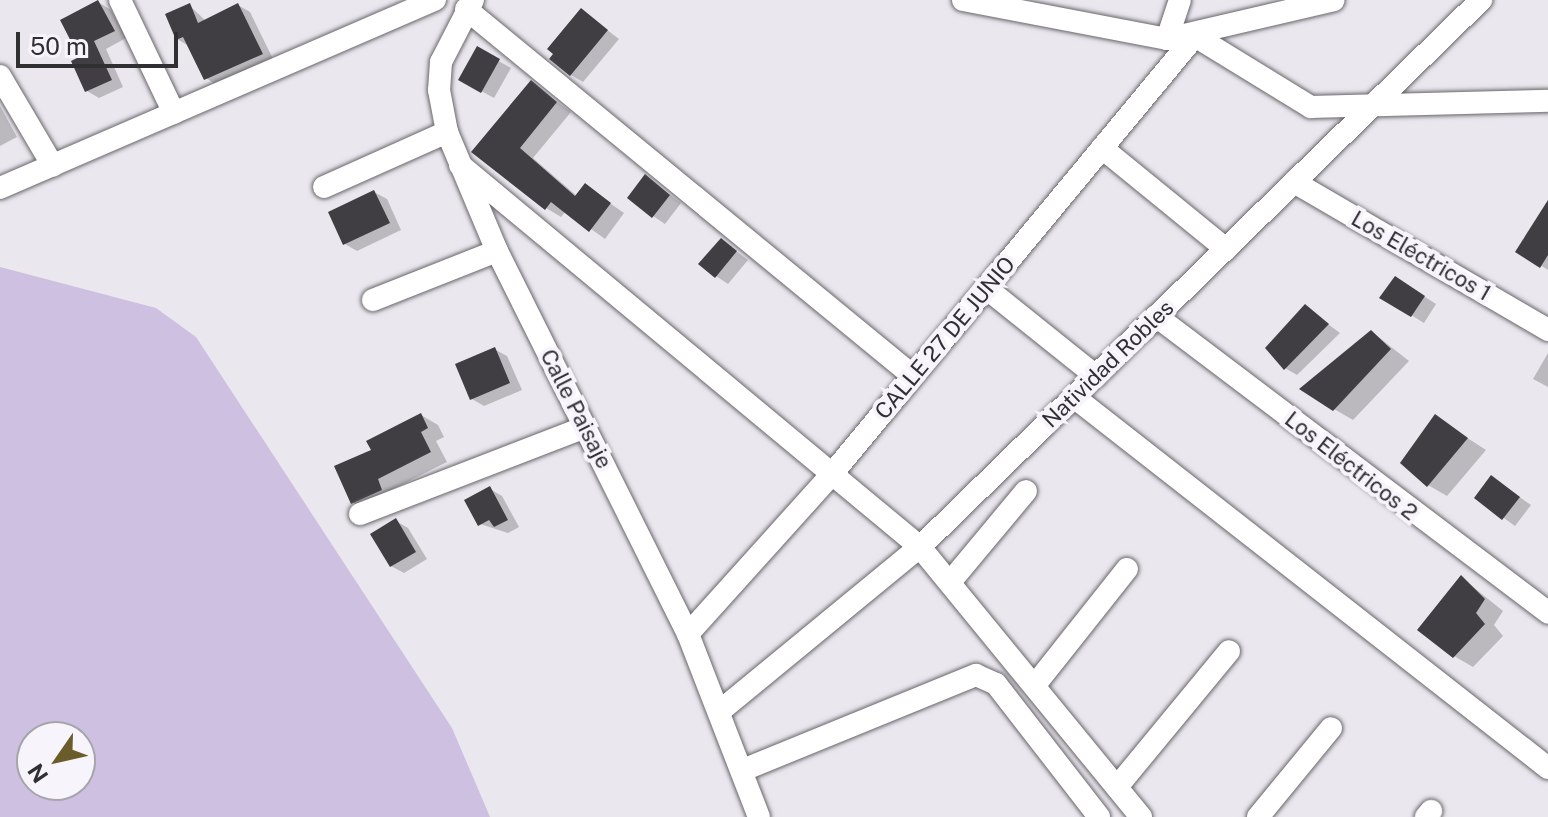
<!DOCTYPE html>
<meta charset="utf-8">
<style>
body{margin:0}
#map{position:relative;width:1548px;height:817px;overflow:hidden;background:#eae7ee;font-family:"Public Sans",sans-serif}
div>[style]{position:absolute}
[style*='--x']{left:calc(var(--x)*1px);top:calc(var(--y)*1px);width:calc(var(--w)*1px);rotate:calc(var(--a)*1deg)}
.green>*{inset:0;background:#cec0e0}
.shadow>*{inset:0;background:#0003}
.building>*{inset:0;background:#403e43}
.roads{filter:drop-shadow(0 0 2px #68666b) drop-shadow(0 0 2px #68666b)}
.minor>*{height:22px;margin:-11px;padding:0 11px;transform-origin:11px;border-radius:11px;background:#fff}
span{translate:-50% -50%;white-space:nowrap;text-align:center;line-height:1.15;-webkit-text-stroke:8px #f7f4fb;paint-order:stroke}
.street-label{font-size:22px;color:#302f32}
.north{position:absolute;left:16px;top:721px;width:80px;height:80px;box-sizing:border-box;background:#f7f4fb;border:2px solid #a7a5ab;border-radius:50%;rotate:236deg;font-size:22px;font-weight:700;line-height:32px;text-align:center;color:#302f32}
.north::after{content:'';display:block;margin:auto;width:28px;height:36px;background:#6b5d2b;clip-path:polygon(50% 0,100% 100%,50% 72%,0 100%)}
.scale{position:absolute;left:16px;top:32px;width:162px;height:36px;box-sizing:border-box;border:4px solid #302f32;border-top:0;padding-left:10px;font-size:24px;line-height:28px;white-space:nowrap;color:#302f32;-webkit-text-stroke:6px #f7f4fb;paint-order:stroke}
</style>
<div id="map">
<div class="green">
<div style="clip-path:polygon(evenodd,0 267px,156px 308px,196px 337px,452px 728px,490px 817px,0 817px,0 267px,32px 737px,80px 737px,80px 785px,32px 785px,32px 737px)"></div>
</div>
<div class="shadow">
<div style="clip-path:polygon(98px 2px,111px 10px,126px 38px,106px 49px,123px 87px,99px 98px,87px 91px)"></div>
<div style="clip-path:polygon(238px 5px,250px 12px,274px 61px,218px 86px,206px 78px,189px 46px,177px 39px,190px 6px,206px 21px)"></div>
<div style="clip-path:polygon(581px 10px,619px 39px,583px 82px,571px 75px)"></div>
<div style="clip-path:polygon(478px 49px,511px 68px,494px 98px,461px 80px)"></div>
<div style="clip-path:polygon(531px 83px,571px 112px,533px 158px,577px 196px,585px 186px,624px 213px,605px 239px,566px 211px,561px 217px,546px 208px,474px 152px)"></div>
<div style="clip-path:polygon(0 106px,17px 137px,0 146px)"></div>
<div style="clip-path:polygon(646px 177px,681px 203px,665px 224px,653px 216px)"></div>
<div style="clip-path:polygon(374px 192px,387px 199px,401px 230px,357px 251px,345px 244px)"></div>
<div style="clip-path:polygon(1548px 225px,1548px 270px,1518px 251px)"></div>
<div style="clip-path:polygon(721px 240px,748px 260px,728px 284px,716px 276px)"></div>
<div style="clip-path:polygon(1408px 286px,1436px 304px,1424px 323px,1382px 297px)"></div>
<div style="clip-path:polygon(1305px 307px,1340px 333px,1297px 375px,1285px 368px)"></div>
<div style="clip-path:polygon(1372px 332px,1409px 361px,1353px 420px,1334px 409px)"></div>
<div style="clip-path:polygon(494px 349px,507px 356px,522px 390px,484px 406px,472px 399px)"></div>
<div style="clip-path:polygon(1548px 353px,1548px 387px,1533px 379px)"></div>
<div style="clip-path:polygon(421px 415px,438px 425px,444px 437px,436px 441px,447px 462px,393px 489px,398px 499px,369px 512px,352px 502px)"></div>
<div style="clip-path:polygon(1435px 417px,1486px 450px,1447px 496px,1428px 485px)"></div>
<div style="clip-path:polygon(1492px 478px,1531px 505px,1515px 526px,1476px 498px)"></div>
<div style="clip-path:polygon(490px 489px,502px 496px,519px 527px,508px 533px,480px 524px)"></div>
<div style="clip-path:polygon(396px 521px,408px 528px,427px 559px,404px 573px,391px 566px)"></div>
<div style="clip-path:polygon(1462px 578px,1503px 611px,1494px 625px,1503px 636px,1473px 667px,1454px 656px)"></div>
</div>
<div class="building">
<div style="clip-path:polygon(98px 0,115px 31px,94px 41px,112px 80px,85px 92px,71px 61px,79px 57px,60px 20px)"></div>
<div style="clip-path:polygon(190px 3px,198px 23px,238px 3px,263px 54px,204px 80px,183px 37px,176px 40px,165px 14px)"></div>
<div style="clip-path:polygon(581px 8px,608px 30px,570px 76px,549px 59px,553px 54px,547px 49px)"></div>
<div style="clip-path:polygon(477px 46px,500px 59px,481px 93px,458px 80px)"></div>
<div style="clip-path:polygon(531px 80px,557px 102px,520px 148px,575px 196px,585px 183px,611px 203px,589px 232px,551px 202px,545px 210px,471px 152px)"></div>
<div style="clip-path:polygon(645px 174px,670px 195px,652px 218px,627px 198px)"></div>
<div style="clip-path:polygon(374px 190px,390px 223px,343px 245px,328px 212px)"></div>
<div style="clip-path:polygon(1548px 200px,1548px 255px,1540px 268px,1515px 252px)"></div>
<div style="clip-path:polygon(721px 238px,737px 251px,715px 278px,698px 264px)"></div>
<div style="clip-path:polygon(1395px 276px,1425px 296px,1411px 317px,1379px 298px)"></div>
<div style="clip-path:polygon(1305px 304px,1329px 324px,1284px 370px,1265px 348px)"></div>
<div style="clip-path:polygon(1371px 330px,1391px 349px,1333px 411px,1299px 389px)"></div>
<div style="clip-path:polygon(495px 347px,510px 383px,470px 400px,455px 364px)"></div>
<div style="clip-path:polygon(421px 413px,428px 428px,421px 432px,431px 452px,378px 479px,382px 490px,351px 504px,334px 466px,371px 450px,366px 441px)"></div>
<div style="clip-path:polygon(1435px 414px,1468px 438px,1427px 487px,1400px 463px)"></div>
<div style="clip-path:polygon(1491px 475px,1520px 497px,1502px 520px,1474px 498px)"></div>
<div style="clip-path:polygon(490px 486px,508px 520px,494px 527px,489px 520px,478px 526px,464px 500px)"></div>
<div style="clip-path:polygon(396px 518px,416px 552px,390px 567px,370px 534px)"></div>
<div style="clip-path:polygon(1461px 575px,1485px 599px,1476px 613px,1485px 624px,1453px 658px,1417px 630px)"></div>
</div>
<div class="roads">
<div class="minor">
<div style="--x:120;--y:0;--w:125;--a:64.5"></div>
<div style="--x:473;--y:0;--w:70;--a:117.3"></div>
<div style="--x:441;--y:62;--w:28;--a:94"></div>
<div style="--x:439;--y:90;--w:43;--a:79.2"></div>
<div style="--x:447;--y:132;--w:129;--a:67.2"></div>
<div style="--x:497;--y:251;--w:428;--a:63.5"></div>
<div style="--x:688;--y:634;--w:196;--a:68.8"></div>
<div style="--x:963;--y:0;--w:208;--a:10.8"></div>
<div style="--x:1167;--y:39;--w:171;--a:-13.1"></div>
<div style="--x:466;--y:9;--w:578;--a:39.39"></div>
<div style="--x:1167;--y:39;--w:41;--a:-71.6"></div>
<div style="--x:0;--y:76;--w:104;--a:59.5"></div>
<div style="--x:1102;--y:148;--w:160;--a:39.2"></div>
<div style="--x:460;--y:165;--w:598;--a:39.71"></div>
<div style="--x:920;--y:547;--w:349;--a:50.7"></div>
<div style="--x:1294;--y:182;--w:294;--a:30.2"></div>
<div style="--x:324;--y:187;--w:135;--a:-24.1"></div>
<div style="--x:0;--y:188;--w:474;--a:-23.4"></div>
<div style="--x:986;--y:288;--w:141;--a:38.7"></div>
<div style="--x:373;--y:300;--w:133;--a:-21.6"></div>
<div style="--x:1156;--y:316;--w:492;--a:37.1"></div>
<div style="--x:1074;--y:397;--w:602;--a:38.05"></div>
<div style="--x:360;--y:514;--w:241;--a:-21.1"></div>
<div style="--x:951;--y:581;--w:117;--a:-50.2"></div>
<div style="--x:688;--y:634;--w:215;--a:-48"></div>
<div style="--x:832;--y:474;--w:569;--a:-50.35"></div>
<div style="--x:1195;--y:36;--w:136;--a:31.5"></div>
<div style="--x:1311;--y:107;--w:237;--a:-1.5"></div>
<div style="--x:1035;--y:685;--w:148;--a:-51.6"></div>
<div style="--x:720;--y:711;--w:259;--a:-39.4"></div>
<div style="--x:920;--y:547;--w:784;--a:-44.28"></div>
<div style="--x:743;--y:770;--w:252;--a:-22.2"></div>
<div style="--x:976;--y:675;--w:22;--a:24"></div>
<div style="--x:996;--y:684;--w:168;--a:52.2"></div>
<div style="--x:1117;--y:787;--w:176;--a:-50.5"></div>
<div style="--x:1258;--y:817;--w:115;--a:-50.6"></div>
<div style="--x:1426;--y:817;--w:8;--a:-50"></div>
</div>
</div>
<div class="street-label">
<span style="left:1421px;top:256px;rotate:30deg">Los Eléctricos 1</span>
<span style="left:945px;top:338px;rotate:-50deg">CALLE 27 DE JUNIO</span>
<span style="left:1108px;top:364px;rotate:-44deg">Natividad Robles</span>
<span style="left:576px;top:409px;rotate:63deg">Calle Paisaje</span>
<span style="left:1351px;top:466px;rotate:38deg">Los Eléctricos 2</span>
</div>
<div class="north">N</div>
<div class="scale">50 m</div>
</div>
